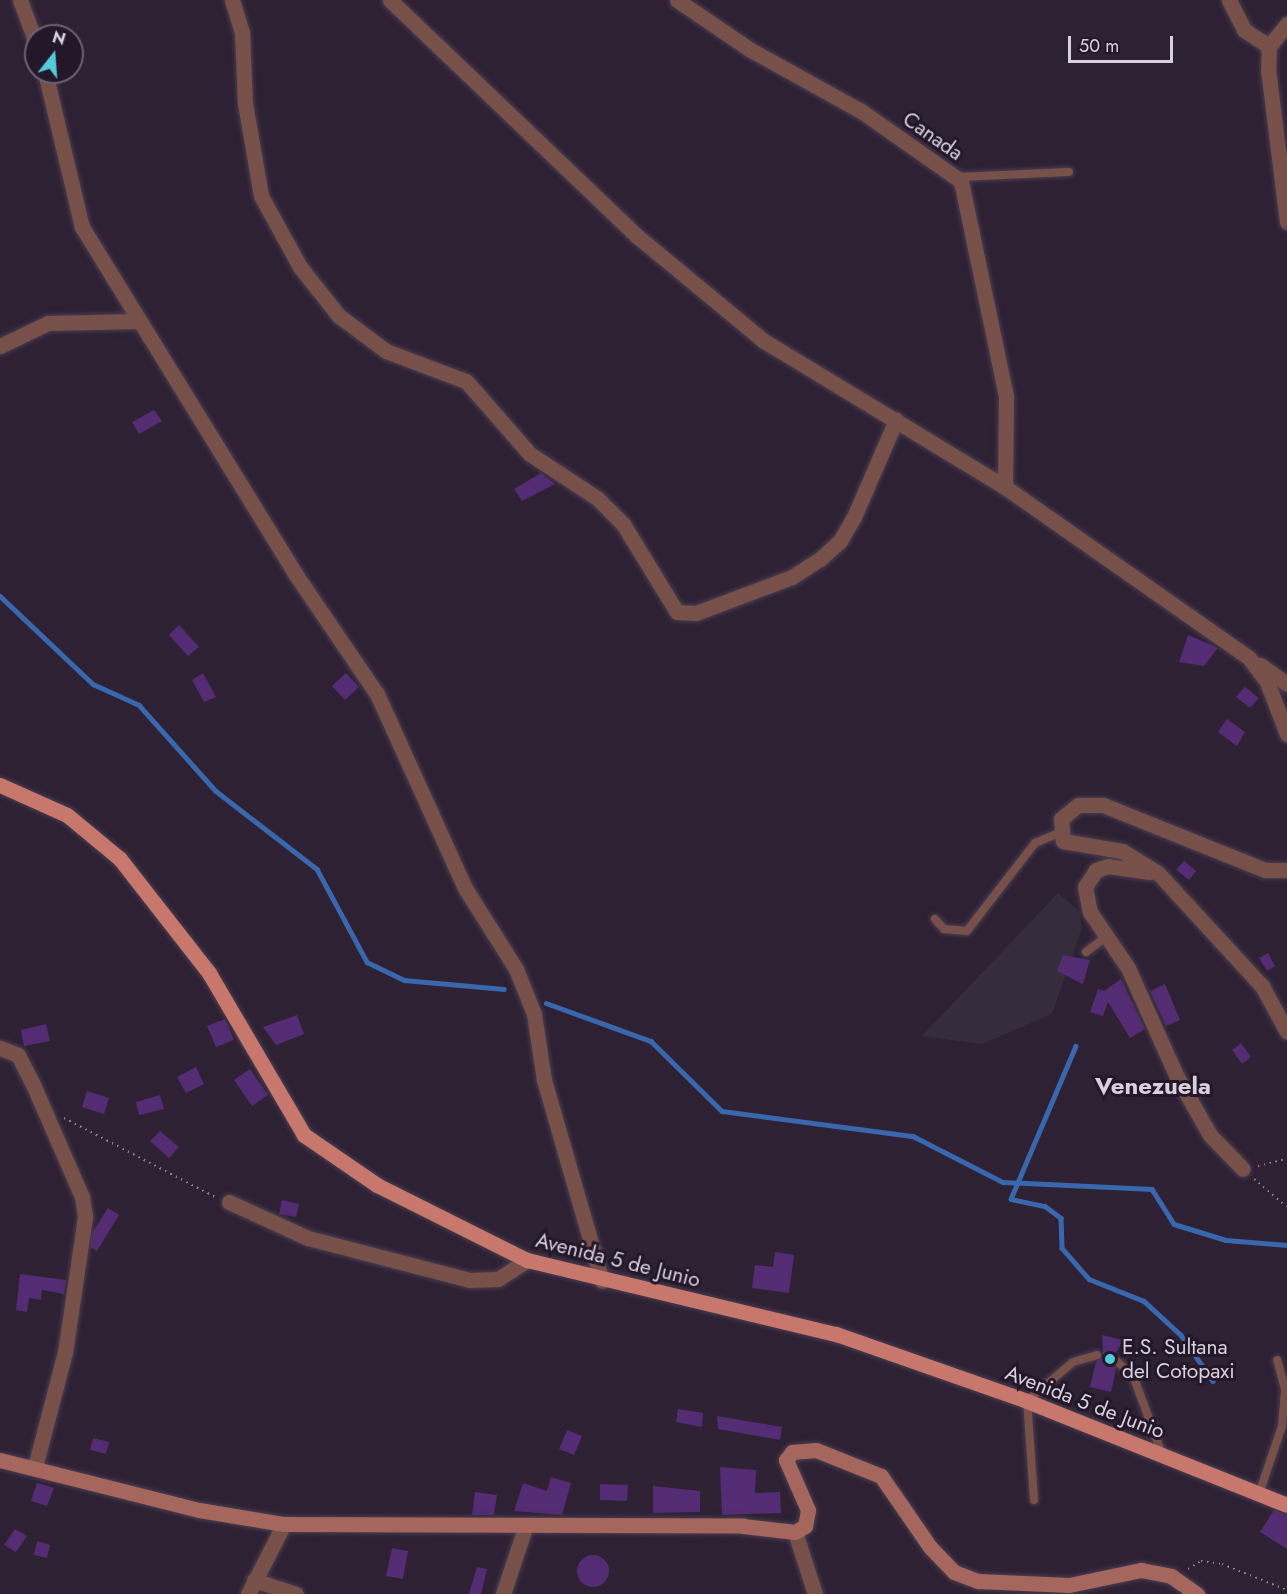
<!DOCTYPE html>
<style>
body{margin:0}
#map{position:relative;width:1287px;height:1594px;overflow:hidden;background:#2e2134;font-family:Jost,sans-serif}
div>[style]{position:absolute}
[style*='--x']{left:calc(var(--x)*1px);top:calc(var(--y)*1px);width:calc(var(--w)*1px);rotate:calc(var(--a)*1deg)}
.industrial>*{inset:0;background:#372c3b}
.stream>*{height:4.5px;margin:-2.25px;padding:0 2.25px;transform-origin:2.25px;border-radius:2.25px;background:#3967ad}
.building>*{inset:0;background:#532c74}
.round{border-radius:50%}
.path>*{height:2px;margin-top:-1px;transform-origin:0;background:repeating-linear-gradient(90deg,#8b8190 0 1.5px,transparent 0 6px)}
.roads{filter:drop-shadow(0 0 2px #493d4f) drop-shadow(0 0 2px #493d4f)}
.lane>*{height:8px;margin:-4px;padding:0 4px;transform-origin:4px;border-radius:4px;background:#78504a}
.street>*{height:15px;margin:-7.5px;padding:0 7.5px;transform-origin:7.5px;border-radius:7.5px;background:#78504a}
.secondary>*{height:15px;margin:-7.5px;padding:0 7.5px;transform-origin:7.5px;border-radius:7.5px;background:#a5665e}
.primary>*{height:15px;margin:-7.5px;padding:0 7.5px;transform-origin:7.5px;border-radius:7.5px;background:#c8776c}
.dots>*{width:16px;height:16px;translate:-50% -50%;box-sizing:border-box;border:3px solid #24172a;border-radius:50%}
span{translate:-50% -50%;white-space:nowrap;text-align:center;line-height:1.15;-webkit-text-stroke:6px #24172a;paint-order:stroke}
.street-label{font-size:21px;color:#d8d0dc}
.poi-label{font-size:21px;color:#d8d0dc}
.left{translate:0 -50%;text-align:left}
.quarter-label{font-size:24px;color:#d8d0dc;font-weight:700}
.north{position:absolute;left:24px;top:24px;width:60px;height:60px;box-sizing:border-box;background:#24172a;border:2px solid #6c6171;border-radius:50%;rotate:17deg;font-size:16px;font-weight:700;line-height:24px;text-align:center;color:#d8d0dc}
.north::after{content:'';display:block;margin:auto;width:21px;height:27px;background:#53cbda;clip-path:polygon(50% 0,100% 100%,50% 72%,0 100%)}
.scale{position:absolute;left:1068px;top:36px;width:105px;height:27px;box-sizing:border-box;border:3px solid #d8d0dc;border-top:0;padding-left:8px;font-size:18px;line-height:21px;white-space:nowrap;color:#d8d0dc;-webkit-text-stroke:4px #24172a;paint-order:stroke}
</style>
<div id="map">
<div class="industrial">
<div style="clip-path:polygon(1058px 893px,1079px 911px,1082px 928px,1052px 1014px,982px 1044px,922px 1036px)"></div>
</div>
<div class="stream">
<div style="--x:0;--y:596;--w:128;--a:43.4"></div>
<div style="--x:93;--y:684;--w:51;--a:24.5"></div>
<div style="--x:139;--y:705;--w:115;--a:48.2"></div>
<div style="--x:216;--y:791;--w:128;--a:37.7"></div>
<div style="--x:317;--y:869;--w:106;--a:61.7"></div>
<div style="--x:367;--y:962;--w:41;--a:25.9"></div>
<div style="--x:404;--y:980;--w:100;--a:5.1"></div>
<div style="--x:546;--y:1003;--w:112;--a:19.9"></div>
<div style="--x:651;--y:1041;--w:100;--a:44.6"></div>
<div style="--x:722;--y:1111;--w:193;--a:7.5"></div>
<div style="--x:913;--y:1136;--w:101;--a:27.1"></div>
<div style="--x:1003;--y:1182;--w:149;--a:2.7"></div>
<div style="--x:1152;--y:1189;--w:41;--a:57.8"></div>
<div style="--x:1174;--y:1224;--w:54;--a:17.1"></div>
<div style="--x:1226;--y:1240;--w:61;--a:4.7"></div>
<div style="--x:1076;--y:1046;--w:166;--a:113"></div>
<div style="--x:1011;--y:1199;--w:35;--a:12"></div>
<div style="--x:1045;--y:1206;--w:20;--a:37"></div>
<div style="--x:1061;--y:1218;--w:30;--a:88"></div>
<div style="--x:1062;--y:1248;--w:41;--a:48.9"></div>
<div style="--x:1089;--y:1279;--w:59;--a:21.8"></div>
<div style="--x:1144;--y:1301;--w:50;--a:42.6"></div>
<div style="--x:1181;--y:1335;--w:56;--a:55.2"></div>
</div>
<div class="building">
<div style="clip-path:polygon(154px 410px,162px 421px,139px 434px,132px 422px)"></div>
<div style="clip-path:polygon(541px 473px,555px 484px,522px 501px,514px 489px)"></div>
<div style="clip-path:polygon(179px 625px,199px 647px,188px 656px,169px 635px)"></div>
<div style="clip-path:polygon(1188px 635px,1218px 648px,1204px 666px,1179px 662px)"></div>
<div style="clip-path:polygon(203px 673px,216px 697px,204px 702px,192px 680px)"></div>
<div style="clip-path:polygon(346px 673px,359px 687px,345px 700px,332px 686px)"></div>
<div style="clip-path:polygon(1245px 687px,1259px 698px,1250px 708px,1236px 697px)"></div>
<div style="clip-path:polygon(1227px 719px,1245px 732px,1237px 746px,1218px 732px)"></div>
<div style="clip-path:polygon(1184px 861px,1196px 871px,1189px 880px,1176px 870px)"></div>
<div style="clip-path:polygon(1268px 953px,1275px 966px,1267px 971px,1259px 958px)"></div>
<div style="clip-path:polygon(1063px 955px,1090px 960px,1083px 984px,1057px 971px)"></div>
<div style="clip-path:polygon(1121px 979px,1145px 1029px,1130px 1038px,1108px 1002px,1103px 1016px,1090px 1012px,1098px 989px,1104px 991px)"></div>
<div style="clip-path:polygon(1165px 984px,1180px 1020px,1166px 1026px,1150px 991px)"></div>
<div style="clip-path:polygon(297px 1015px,304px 1034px,276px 1045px,263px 1027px)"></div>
<div style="clip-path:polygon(225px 1019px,234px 1040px,216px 1047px,207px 1026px)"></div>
<div style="clip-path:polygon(46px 1024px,50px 1041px,24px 1046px,21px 1030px)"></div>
<div style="clip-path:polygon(1241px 1043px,1251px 1057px,1242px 1064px,1232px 1050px)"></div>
<div style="clip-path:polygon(196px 1067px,204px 1084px,186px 1093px,177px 1077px)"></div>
<div style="clip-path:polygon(250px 1069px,268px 1095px,252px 1106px,234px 1080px)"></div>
<div style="clip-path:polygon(87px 1091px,109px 1098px,104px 1114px,82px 1107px)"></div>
<div style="clip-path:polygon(160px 1095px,164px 1109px,139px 1115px,136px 1102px)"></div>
<div style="clip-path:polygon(160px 1131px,179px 1147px,169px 1158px,150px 1141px)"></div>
<div style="clip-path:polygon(282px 1200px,299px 1204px,296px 1217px,279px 1214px)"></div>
<div style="clip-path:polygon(108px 1208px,119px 1215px,97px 1251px,90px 1247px,92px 1233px)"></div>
<div style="clip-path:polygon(775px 1252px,794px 1255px,789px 1293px,752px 1288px,755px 1265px,773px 1267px)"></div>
<div style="clip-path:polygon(20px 1274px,66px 1280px,64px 1294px,42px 1290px,41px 1300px,29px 1298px,27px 1312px,16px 1310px)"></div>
<div style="clip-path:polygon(1102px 1335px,1123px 1340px,1112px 1361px,1116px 1369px,1111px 1392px,1090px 1387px,1096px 1362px,1103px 1356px)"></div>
<div style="clip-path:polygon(678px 1409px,703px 1413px,702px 1427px,676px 1422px)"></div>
<div style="clip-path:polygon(717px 1416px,782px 1427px,780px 1440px,718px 1429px)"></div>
<div style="clip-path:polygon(567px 1430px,582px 1436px,574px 1455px,559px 1449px)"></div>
<div style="clip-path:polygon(93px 1438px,109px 1442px,106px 1454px,90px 1450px)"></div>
<div style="clip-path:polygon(720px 1467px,756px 1470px,755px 1493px,780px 1492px,781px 1513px,722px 1515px)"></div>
<div style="clip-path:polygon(551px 1477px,571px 1483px,562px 1515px,514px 1511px,523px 1483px,547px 1491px)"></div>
<div style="clip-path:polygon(37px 1483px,54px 1488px,47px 1506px,31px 1501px)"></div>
<div style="clip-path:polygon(600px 1484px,628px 1485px,627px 1501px,600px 1500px)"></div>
<div style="clip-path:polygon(653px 1486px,700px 1491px,700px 1512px,653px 1513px)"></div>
<div style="clip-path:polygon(475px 1492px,497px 1495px,494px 1515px,472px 1515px)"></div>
<div style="clip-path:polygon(1274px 1510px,1287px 1515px,1287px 1549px,1260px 1532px)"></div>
<div style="clip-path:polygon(15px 1529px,27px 1536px,16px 1552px,4px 1545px)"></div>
<div style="clip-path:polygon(37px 1541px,50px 1545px,47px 1558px,34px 1555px)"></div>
<div style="clip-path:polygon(392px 1548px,408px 1551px,403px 1579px,386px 1576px)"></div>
<div class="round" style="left:577px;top:1555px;width:32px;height:32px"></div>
<div style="clip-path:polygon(477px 1567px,487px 1569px,481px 1594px,469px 1594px)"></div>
</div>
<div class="path">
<div style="--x:64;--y:1118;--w:170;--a:27.6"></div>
<div style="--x:1258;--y:1166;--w:30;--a:-14"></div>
<div style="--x:1254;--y:1179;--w:43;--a:40.3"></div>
<div style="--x:1188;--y:1569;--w:15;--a:-32"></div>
<div style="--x:1201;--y:1561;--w:21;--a:8"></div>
<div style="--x:1222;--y:1564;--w:70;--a:21.8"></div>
</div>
<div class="roads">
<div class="lane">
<div style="--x:958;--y:177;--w:111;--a:-2.6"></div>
<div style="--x:935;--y:919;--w:13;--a:48"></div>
<div style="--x:944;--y:929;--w:23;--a:5"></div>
<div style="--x:967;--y:931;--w:111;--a:-52.3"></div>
<div style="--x:1035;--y:843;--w:26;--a:-23"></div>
<div style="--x:1086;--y:952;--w:26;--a:-37"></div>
<div style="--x:1118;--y:1362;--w:23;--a:45"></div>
<div style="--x:1134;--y:1378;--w:81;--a:69.8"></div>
<div style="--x:1259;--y:1494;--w:72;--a:-71.3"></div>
<div style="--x:1282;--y:1426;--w:37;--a:-85"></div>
<div style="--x:1285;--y:1389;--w:30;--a:-105"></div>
<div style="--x:1034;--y:1500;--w:99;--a:-94"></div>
<div style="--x:1027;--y:1401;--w:60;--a:-40.3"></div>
<div style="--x:1073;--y:1362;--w:25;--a:-16"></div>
</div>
<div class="street">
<div style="--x:20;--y:0;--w:46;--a:69.6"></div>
<div style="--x:232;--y:0;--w:34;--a:73"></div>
<div style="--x:242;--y:32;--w:71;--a:87.6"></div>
<div style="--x:245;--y:103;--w:94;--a:80.2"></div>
<div style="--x:261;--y:196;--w:81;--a:61.2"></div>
<div style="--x:300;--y:267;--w:63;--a:51.5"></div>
<div style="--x:339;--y:316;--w:59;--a:36.7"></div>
<div style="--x:386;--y:351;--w:85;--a:20.6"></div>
<div style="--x:466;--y:381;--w:97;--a:48.8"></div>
<div style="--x:530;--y:454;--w:80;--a:33.3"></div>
<div style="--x:597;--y:498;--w:37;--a:45"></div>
<div style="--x:623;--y:524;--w:103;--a:58.5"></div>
<div style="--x:677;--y:612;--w:19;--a:3"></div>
<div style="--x:696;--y:613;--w:103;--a:-20.6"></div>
<div style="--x:792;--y:577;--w:33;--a:-33"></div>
<div style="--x:820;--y:559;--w:27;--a:-42"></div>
<div style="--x:840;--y:541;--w:28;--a:-60"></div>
<div style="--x:854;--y:517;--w:106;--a:-66.6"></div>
<div style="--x:390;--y:0;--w:342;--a:43.7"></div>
<div style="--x:637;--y:236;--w:165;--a:39.6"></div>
<div style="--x:764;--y:341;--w:282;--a:31.2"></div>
<div style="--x:1005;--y:487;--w:298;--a:35"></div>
<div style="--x:1249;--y:658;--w:30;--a:53"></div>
<div style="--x:1267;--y:682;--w:56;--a:69"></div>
<div style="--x:677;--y:0;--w:87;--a:34.2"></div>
<div style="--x:749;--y:49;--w:128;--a:29"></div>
<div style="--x:861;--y:111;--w:122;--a:35"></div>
<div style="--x:961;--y:181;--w:221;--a:78.2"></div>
<div style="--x:1006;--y:397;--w:90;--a:90.6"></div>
<div style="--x:1229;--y:0;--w:34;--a:63"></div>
<div style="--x:1244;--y:30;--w:30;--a:33"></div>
<div style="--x:1287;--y:24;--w:28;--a:129"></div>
<div style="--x:1269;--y:46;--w:23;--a:92"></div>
<div style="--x:1268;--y:69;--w:154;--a:82.9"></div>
<div style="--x:45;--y:72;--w:159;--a:76.6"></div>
<div style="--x:82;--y:227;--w:409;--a:58.4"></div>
<div style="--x:296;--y:575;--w:144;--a:55.8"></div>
<div style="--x:377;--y:694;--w:213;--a:65.6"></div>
<div style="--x:465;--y:888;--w:96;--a:57.8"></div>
<div style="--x:516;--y:969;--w:48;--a:68.2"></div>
<div style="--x:534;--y:1014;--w:67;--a:81.4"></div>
<div style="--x:544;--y:1080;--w:209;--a:73.9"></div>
<div style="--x:0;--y:346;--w:53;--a:-25.6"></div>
<div style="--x:48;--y:323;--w:90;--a:-1.3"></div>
<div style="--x:1260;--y:665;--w:33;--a:35"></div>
<div style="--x:1287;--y:870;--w:22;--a:180"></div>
<div style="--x:1265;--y:870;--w:175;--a:-158.1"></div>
<div style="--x:1103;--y:805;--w:25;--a:180"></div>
<div style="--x:1078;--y:805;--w:22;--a:141"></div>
<div style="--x:1061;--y:819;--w:22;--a:85"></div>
<div style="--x:1063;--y:841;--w:60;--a:9.6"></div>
<div style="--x:1122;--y:851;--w:42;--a:31.4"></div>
<div style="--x:1158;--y:873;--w:154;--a:47.4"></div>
<div style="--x:1262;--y:986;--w:52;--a:61.5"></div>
<div style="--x:1150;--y:872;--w:42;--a:-171.9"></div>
<div style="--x:1108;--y:866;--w:13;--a:162"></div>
<div style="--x:1096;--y:870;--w:20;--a:123"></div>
<div style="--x:1085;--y:887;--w:25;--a:79"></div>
<div style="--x:1090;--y:912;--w:68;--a:55.8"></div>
<div style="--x:1128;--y:968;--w:117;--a:65.8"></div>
<div style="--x:1176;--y:1075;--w:69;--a:60.5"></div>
<div style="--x:1210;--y:1135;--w:47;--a:45.9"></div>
<div style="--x:0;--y:1048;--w:19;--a:21"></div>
<div style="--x:18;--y:1055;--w:30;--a:63"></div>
<div style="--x:32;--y:1082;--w:125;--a:66.5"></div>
<div style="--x:82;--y:1197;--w:20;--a:81"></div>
<div style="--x:85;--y:1217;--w:136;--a:98.4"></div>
<div style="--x:65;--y:1352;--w:119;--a:104.6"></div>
<div style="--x:229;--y:1202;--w:87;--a:24.5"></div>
<div style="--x:308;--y:1238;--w:166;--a:14.6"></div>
<div style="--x:469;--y:1280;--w:29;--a:-2"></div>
<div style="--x:498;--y:1279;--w:35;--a:-33"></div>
<div style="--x:795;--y:1532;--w:65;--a:72.1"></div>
<div style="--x:254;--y:1580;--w:44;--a:18.4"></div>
<div style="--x:248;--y:1594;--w:79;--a:-62.8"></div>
<div style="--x:503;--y:1594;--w:70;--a:-71.6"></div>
</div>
<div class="secondary">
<div style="--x:0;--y:1460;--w:205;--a:14.1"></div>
<div style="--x:199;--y:1510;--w:86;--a:9.4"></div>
<div style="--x:284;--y:1524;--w:459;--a:0.2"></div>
<div style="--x:743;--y:1526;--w:52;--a:6.6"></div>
<div style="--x:795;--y:1532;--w:12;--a:-31"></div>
<div style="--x:805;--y:1526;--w:16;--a:-79"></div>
<div style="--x:808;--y:1510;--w:55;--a:-113.7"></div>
<div style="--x:786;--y:1460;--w:10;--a:-53"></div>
<div style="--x:792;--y:1452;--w:24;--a:-5"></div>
<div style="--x:816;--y:1450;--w:70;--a:21.8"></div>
<div style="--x:881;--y:1476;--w:86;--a:55.4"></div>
<div style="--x:930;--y:1547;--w:35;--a:46"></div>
<div style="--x:954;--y:1572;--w:26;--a:21"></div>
<div style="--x:978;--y:1581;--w:91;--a:2.5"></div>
<div style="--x:1069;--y:1585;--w:74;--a:-11.8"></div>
<div style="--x:1141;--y:1570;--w:31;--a:11"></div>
<div style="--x:1171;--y:1576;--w:32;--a:35"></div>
</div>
<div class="primary">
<div style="--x:0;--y:785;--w:73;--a:24.1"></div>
<div style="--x:67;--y:815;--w:69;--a:39.7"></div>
<div style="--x:120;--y:859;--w:145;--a:52"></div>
<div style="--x:209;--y:973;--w:188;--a:59.6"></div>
<div style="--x:304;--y:1135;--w:88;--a:34.4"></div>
<div style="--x:377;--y:1185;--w:168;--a:26.6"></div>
<div style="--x:527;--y:1260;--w:318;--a:13.5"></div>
<div style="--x:836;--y:1334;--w:202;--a:19.3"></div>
<div style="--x:1027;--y:1401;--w:280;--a:21.8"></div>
</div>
</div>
<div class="dots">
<div style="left:1110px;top:1359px;background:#53cbda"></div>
</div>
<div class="street-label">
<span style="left:933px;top:136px;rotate:35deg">Canada</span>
<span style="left:618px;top:1260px;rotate:14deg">Avenida 5 de Junio</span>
<span style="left:1085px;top:1402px;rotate:21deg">Avenida 5 de Junio</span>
</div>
<div class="poi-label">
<span class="left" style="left:1122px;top:1359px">E.S. Sultana<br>del Cotopaxi</span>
</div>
<div class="quarter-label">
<span style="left:1153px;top:1086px">Venezuela</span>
</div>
<div class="north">N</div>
<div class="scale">50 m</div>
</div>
